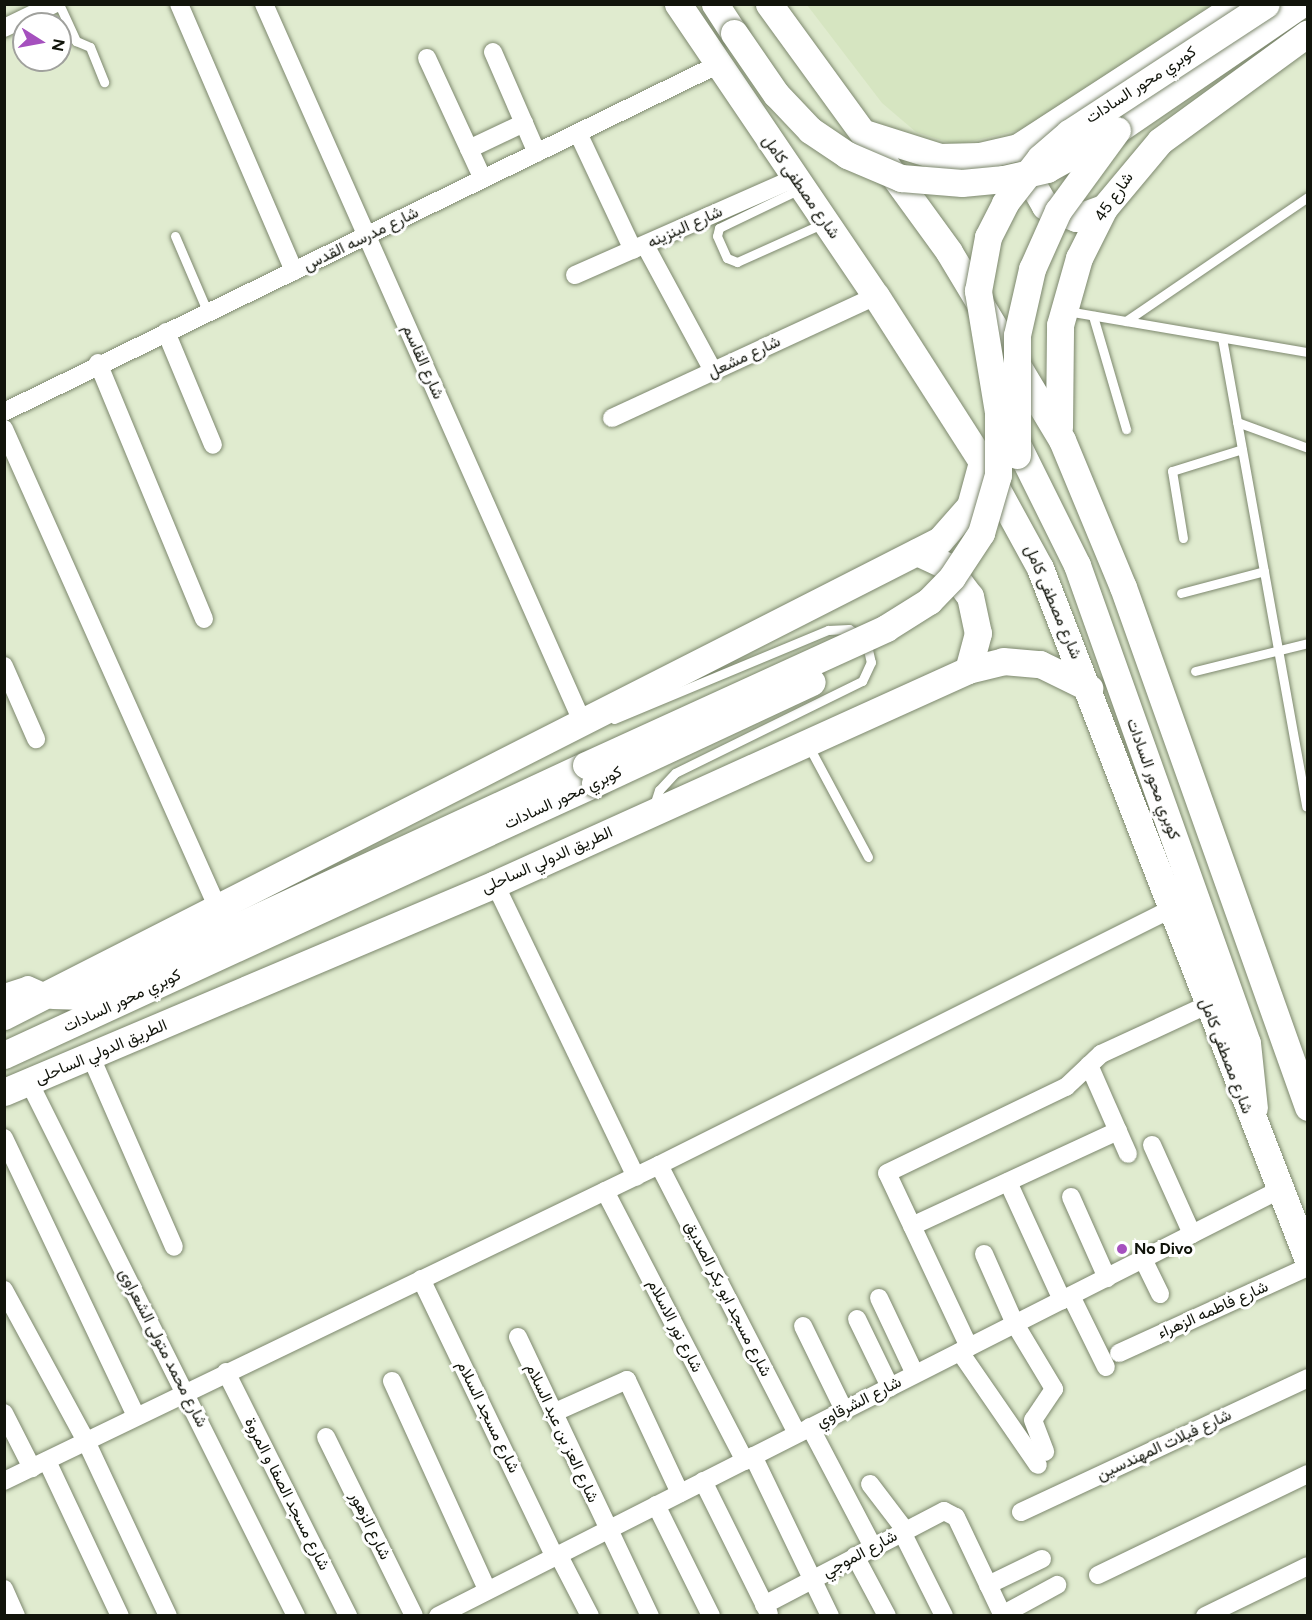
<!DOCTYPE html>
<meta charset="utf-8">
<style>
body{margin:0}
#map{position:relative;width:1312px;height:1620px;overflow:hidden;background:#e0ebcf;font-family:Figtree,Vazirmatn,sans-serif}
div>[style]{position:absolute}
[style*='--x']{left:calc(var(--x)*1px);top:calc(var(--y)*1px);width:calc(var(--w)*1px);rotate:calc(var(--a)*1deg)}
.built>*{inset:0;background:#d6e5c1}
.roads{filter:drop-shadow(0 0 2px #7d886e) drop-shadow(0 0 2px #7d886e)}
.lane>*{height:9px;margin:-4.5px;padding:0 4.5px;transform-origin:4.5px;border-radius:4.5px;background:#fff}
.street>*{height:18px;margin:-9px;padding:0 9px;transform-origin:9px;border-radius:9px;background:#fff}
.primary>*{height:27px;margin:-13.5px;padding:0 13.5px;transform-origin:13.5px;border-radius:13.5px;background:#fff}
.bridges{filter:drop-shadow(0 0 2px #7d886e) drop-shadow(0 0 2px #7d886e)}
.primary-bridge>*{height:27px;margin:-13.5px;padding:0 13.5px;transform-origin:13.5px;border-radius:13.5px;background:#fff}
.dots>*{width:16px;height:16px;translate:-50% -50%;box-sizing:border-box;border:3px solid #fff;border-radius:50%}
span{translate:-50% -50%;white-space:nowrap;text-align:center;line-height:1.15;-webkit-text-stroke:6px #fff;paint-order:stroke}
.street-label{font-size:16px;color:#11140b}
.poi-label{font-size:16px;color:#11140b;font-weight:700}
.left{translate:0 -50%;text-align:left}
.frame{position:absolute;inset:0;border:6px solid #11140b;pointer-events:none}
.north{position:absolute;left:12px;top:12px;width:60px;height:60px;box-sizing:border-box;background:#fff;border:2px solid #a0a19d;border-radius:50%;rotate:101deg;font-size:16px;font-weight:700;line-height:24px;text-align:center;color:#11140b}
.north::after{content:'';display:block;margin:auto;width:21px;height:27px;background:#a550be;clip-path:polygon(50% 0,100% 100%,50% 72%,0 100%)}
</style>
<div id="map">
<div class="built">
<div style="clip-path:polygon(807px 5px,1211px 5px,1027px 128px,956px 145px,916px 132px,882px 103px)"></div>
</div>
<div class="roads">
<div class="lane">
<div style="--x:59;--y:4;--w:41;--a:65.3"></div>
<div style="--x:76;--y:41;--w:15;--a:23"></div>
<div style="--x:90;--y:47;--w:38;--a:68"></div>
<div style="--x:800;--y:189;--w:90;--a:154.3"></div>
<div style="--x:719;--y:228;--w:8;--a:104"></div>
<div style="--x:717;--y:236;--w:24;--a:66"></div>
<div style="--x:727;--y:258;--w:11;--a:22"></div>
<div style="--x:737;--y:262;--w:95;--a:-24.1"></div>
<div style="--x:175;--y:236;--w:84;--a:66.8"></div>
<div style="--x:1067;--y:311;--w:244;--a:9.7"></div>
<div style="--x:1093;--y:316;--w:118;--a:73.7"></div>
<div style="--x:1126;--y:321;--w:220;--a:-34.3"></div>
<div style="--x:1222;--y:338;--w:476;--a:79.8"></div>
<div style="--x:1237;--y:422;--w:76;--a:20.1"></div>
<div style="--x:1183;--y:538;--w:68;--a:-99.3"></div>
<div style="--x:1172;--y:471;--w:73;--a:-17.4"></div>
<div style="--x:1181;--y:593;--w:86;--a:-14.8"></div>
<div style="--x:1195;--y:671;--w:116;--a:-13.9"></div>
<div style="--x:614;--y:719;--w:232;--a:-22.6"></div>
<div style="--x:828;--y:630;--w:21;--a:-3"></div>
<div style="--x:849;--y:629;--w:21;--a:35"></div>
<div style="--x:866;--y:641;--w:22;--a:77"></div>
<div style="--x:871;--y:662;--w:21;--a:115"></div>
<div style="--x:862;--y:681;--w:208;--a:153.8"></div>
<div style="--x:675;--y:773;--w:23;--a:133"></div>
<div style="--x:659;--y:790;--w:19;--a:108"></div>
<div style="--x:808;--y:745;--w:127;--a:61.8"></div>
</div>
<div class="street">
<div style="--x:179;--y:4;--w:291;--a:66.7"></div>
<div style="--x:264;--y:4;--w:782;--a:66.09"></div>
<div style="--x:4;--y:28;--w:55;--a:-25.6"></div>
<div style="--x:493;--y:52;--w:110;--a:66.5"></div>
<div style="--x:427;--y:58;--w:133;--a:65.2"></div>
<div style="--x:578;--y:133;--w:129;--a:64.8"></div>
<div style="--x:469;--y:149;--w:61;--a:-25.3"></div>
<div style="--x:645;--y:245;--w:143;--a:61.6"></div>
<div style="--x:575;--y:275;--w:240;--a:-23.8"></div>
<div style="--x:166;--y:332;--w:122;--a:67.4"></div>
<div style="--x:98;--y:363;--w:277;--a:67.5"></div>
<div style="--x:4;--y:412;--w:793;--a:-25.95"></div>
<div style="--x:612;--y:418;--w:291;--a:-24.8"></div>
<div style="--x:4;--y:429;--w:520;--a:65.95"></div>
<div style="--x:4;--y:666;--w:80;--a:66.3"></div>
<div style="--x:495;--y:884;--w:325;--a:64.3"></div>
<div style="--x:4;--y:993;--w:25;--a:-18"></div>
<div style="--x:28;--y:985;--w:22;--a:24"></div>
<div style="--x:91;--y:1057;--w:207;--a:66.4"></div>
<div style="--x:1089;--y:1065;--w:97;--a:66.3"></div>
<div style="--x:29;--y:1082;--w:597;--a:63.43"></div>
<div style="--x:4;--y:1138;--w:308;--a:64.6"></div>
<div style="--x:1152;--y:1145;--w:98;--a:65.8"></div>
<div style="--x:659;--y:1165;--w:301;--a:62.8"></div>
<div style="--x:1008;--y:1182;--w:130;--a:65.4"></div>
<div style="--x:605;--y:1191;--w:304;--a:62.6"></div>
<div style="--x:1071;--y:1197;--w:89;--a:66"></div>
<div style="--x:912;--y:1226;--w:227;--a:-24.8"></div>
<div style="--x:984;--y:1254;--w:77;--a:66.1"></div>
<div style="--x:1015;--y:1324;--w:76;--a:59"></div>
<div style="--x:1054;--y:1389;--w:37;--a:124"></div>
<div style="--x:1033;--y:1420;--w:34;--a:69"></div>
<div style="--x:1143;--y:1259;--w:39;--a:64"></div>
<div style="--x:421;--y:1279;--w:306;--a:64.3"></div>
<div style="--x:4;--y:1290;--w:172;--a:61.5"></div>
<div style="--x:86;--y:1441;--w:193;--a:64.9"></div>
<div style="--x:1071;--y:1296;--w:79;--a:63.8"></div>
<div style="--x:879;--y:1298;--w:84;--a:64.7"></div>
<div style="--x:857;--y:1319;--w:76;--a:64.1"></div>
<div style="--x:803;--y:1326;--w:93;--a:64"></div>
<div style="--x:518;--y:1337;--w:309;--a:64.7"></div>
<div style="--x:969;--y:1347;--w:192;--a:-115.2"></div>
<div style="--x:887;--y:1173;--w:199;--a:-25.7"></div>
<div style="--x:1066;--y:1087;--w:48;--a:-43.3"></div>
<div style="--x:1101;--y:1054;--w:117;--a:-24.8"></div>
<div style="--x:960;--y:1352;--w:137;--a:55.4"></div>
<div style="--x:1119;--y:1353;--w:208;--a:-24.5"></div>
<div style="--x:226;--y:1372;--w:273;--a:63.4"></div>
<div style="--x:392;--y:1381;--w:229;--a:65.5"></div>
<div style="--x:4;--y:1413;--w:62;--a:63"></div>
<div style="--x:553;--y:1413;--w:81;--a:-24"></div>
<div style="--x:627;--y:1380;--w:125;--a:64.9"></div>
<div style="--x:810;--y:1427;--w:136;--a:62.3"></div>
<div style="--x:326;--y:1437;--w:199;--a:63.8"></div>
<div style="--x:753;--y:1456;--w:178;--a:64.3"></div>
<div style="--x:47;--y:1461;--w:171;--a:64.8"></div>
<div style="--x:4;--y:1481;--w:727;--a:-25.75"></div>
<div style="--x:659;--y:1165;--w:572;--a:-26.57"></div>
<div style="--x:703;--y:1481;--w:148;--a:63.6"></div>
<div style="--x:870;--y:1484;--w:58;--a:52.7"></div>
<div style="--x:656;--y:1505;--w:124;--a:63.6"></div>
<div style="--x:1021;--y:1512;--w:317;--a:-25"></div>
<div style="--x:902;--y:1532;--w:94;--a:63.4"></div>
<div style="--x:558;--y:1554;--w:70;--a:62.7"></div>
<div style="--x:855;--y:1556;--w:68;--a:61.9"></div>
<div style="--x:1098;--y:1575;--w:233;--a:-25.7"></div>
<div style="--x:988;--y:1585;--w:60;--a:-25.7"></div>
<div style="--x:4;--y:1589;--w:30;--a:66"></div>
<div style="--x:764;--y:1605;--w:203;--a:-27.6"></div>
<div style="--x:944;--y:1511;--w:13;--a:27"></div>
<div style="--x:956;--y:1517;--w:110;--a:64.6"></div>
<div style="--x:1002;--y:1615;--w:63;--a:-28.6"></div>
<div style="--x:438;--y:1616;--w:945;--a:-26.86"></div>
<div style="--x:1205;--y:1616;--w:114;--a:-25.9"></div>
</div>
<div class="primary">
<div style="--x:678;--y:4;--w:353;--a:55.9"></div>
<div style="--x:876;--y:296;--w:197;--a:57.4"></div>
<div style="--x:982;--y:462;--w:121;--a:61.3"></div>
<div style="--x:1040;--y:568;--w:742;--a:68.83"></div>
<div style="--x:715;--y:4;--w:35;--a:57"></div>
<div style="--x:769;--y:4;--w:306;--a:54"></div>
<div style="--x:949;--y:252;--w:219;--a:59"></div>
<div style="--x:1062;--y:440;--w:159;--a:67.5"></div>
<div style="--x:1123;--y:587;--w:552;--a:70.42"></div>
<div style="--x:1117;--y:130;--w:223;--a:-34.4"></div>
<div style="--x:867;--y:134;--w:77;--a:17.5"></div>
<div style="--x:940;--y:157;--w:40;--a:-1.4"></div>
<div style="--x:980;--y:156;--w:39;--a:-13"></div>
<div style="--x:1018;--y:147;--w:262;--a:-33"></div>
<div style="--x:1031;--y:150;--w:35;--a:87"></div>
<div style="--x:1033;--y:185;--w:24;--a:60"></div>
<div style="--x:1045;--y:206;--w:33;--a:21"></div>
<div style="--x:1076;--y:218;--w:30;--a:-20"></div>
<div style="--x:1059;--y:427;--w:102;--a:-89.4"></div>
<div style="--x:1060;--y:325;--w:70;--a:-74.2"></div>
<div style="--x:1079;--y:258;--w:56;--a:-63.4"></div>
<div style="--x:1104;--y:208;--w:87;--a:-50.1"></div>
<div style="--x:1160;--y:141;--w:183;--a:-36.1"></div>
<div style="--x:1010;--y:430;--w:151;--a:63.6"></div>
<div style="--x:1077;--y:565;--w:507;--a:70.42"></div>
<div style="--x:1247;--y:1043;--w:65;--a:83.9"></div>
<div style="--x:917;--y:552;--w:33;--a:25"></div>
<div style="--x:947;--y:566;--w:38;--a:53"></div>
<div style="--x:970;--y:596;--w:38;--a:78"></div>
<div style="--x:978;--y:633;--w:38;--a:105"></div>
<div style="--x:53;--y:995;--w:23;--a:2"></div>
<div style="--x:76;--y:996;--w:27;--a:-15"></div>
<div style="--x:102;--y:989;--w:533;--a:-24.84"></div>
<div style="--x:4;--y:1016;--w:1050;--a:-26.96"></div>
<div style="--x:940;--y:540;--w:45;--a:-48.6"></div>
<div style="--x:970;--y:506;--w:46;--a:-74.7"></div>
<div style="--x:4;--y:1055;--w:651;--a:-24.71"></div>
<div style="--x:4;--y:1092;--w:533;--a:-22.96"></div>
<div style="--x:495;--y:884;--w:519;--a:-24.34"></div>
<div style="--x:968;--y:670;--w:36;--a:-14"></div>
<div style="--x:1003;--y:661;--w:37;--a:5"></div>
<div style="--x:1040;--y:664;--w:55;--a:26.1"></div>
</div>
</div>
<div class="bridges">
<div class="primary-bridge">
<div style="--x:734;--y:33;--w:74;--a:55.5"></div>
<div style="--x:776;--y:94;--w:50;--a:46.6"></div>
<div style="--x:810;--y:130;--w:45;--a:34"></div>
<div style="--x:847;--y:155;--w:59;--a:23.1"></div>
<div style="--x:901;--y:178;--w:61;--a:4.7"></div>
<div style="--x:962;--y:183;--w:42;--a:-5.4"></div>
<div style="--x:1004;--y:179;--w:44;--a:-13.1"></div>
<div style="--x:1047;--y:169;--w:64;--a:-29"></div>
<div style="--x:1017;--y:455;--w:120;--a:-90"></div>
<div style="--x:1017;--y:335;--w:68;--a:-77.2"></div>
<div style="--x:1032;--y:269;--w:64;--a:-65.9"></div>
<div style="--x:1058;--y:211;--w:100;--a:-53.9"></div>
<div style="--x:586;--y:765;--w:330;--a:-24.5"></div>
<div style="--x:886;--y:628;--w:51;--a:-32.1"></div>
<div style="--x:929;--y:601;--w:33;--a:-46"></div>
<div style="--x:952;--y:577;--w:53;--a:-56.6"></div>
<div style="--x:981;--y:533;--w:60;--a:-73.7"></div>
<div style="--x:998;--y:475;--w:63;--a:-90"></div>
<div style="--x:998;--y:412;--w:123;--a:-99.4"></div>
<div style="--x:978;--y:291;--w:55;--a:-79.5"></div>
<div style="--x:988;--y:237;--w:38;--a:-63"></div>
<div style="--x:1005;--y:203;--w:57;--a:-52.1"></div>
<div style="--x:1040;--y:158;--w:38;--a:-41"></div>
<div style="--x:1069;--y:133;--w:235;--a:-33.2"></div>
<div style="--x:595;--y:783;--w:239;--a:-25"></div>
</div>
</div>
<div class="dots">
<div style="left:1122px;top:1249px;background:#a550be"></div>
</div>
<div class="street-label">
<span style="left:1141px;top:85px;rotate:-33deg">كوبري محور السادات</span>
<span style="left:801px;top:187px;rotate:55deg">شارع مصطفى كامل</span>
<span style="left:1114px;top:197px;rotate:-56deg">شارع 45</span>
<span style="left:685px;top:227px;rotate:-24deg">شارع البنزينه</span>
<span style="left:361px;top:239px;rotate:-26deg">شارع مدرسه القدس</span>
<span style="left:744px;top:357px;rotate:-25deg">شارع مشعل</span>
<span style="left:423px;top:362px;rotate:66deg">شارع القاسم</span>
<span style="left:1053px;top:602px;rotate:67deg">شارع مصطفى كامل</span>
<span style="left:1153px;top:779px;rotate:70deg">كوبري محور السادات</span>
<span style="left:563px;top:798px;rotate:-25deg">كوبري محور السادات</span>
<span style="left:547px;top:860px;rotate:-24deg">الطريق الدولي الساحلى</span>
<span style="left:122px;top:1001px;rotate:-25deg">كوبري محور السادات</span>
<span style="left:101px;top:1052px;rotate:-23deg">الطريق الدولي الساحلى</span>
<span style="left:1226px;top:1056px;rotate:69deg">شارع مصطفى كامل</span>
<span style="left:728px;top:1299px;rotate:63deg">شارع مسجد ابو بكر الصديق</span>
<span style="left:1213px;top:1310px;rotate:-24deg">شارع فاطمه الزهراء</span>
<span style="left:675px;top:1326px;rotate:63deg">شارع نور الاسلام</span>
<span style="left:163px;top:1348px;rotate:63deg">شارع محمد متولى الشعراوى</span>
<span style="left:859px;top:1402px;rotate:-27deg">شارع الشرقاوي</span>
<span style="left:488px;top:1417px;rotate:64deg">شارع مسجد السلام</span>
<span style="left:562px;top:1433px;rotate:65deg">شارع العز بن عبد السلام</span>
<span style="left:1164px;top:1445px;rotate:-25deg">شارع فيلات المهندسين</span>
<span style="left:287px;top:1494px;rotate:63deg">شارع مسجد الصفا و المروة</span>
<span style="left:370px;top:1526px;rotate:64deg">شارع الزهور</span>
<span style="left:860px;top:1554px;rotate:-28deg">شارع الموجي</span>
</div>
<div class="poi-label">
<span class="left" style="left:1134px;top:1249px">No Divo</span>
</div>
<div class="frame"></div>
<div class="north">N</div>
</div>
